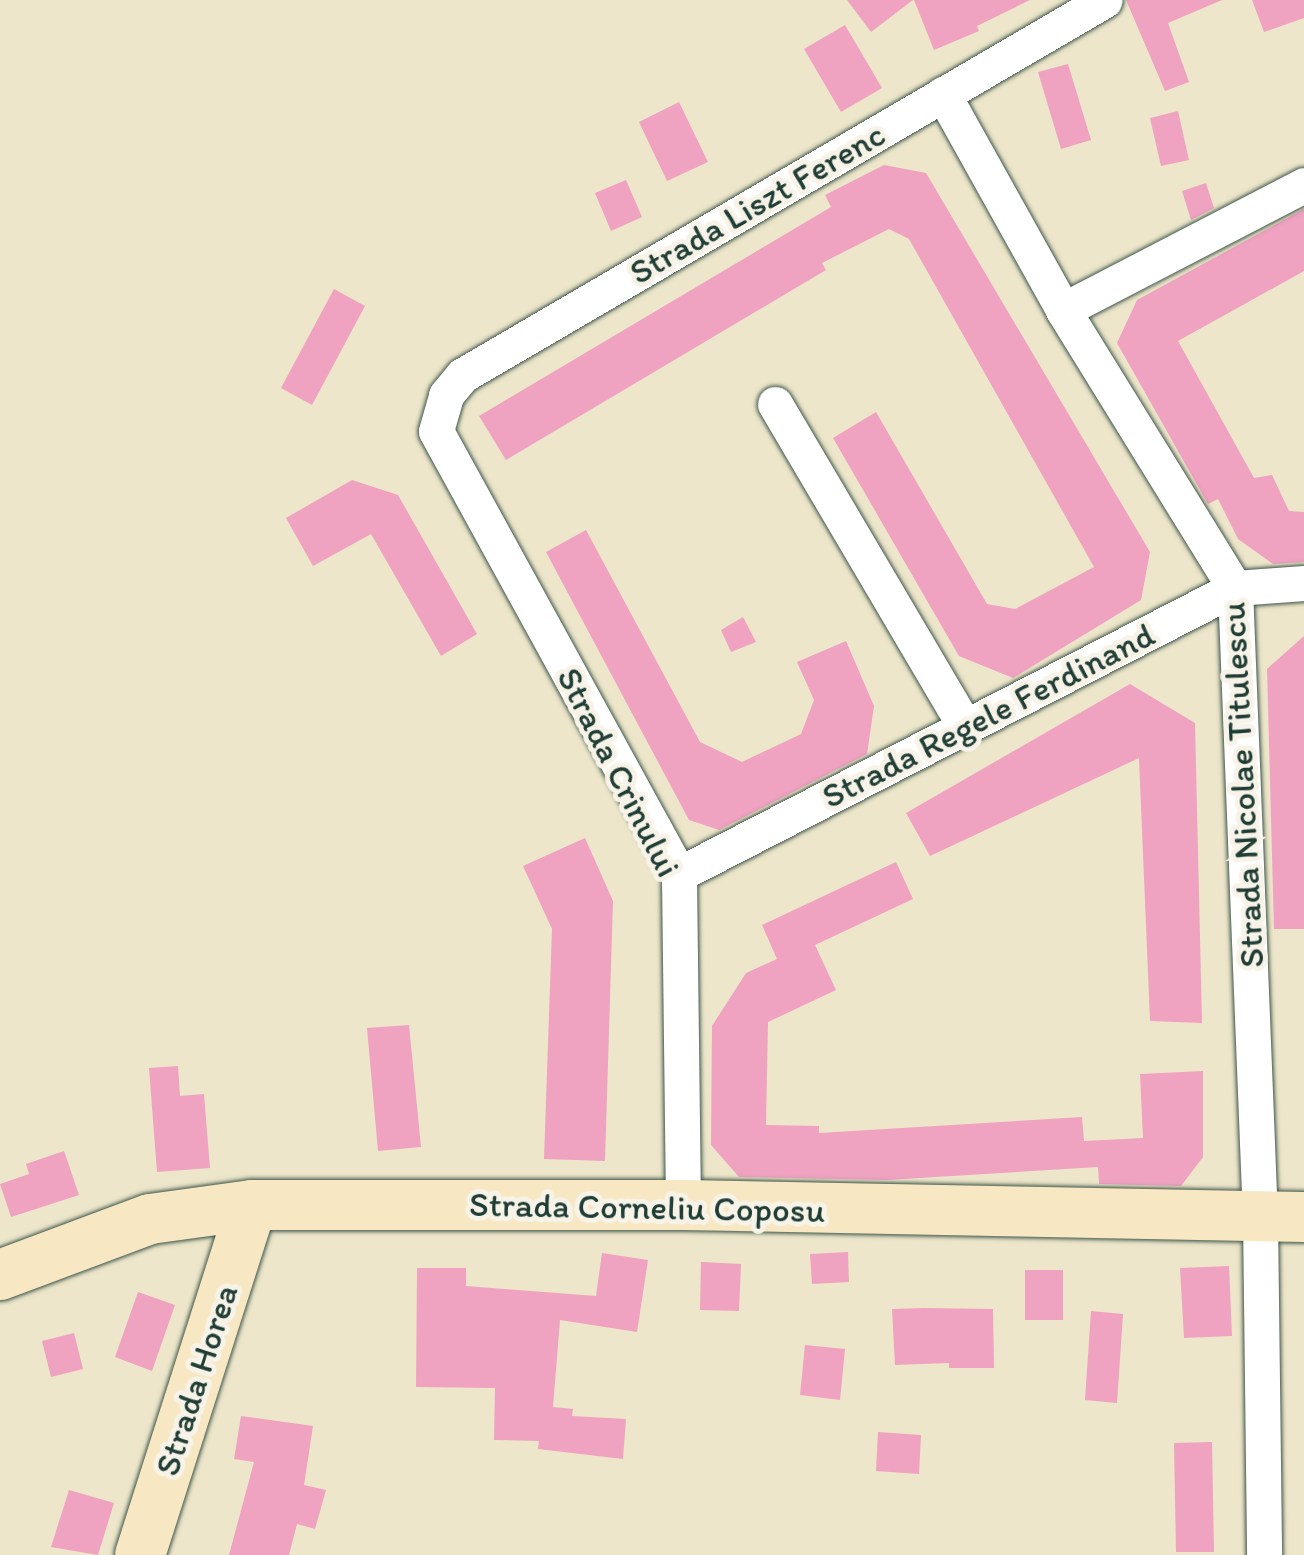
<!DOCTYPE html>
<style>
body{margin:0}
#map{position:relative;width:1304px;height:1555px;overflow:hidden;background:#ede6ca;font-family:Itim,sans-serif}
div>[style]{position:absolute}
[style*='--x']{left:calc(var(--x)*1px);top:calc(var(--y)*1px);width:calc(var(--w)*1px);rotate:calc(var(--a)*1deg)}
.building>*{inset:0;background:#f0a2c1}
.roads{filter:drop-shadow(0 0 2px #3e564a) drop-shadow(0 0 2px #3e564a)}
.street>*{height:35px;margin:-17.5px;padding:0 17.5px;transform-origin:17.5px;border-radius:17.5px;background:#fff}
.secondary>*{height:50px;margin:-25px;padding:0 25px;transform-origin:25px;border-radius:25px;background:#f7e8c3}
span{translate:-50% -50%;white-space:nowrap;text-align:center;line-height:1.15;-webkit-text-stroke:10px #f7f3e8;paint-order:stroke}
.street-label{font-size:35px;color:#1f3d34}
</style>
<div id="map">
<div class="building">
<div style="clip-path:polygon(847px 0,913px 0,871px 32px)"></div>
<div style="clip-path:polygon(914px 0,1030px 0,977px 26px,979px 31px,934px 50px)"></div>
<div style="clip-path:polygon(1126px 0,1222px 0,1168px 23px,1189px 82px,1165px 91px)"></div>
<div style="clip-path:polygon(1252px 0,1304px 0,1304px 18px,1264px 32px)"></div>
<div style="clip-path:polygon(845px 25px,882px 88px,841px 112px,804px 49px)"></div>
<div style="clip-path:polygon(1068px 64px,1091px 140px,1061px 149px,1038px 72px)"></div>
<div style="clip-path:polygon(679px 102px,708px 162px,667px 181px,639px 122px)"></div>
<div style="clip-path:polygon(1178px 111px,1189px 160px,1161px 166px,1150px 118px)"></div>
<div style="clip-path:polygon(884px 165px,926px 173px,1150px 552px,1141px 600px,1013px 678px,959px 656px,833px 438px,876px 412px,987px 604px,1015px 609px,1094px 567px,909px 239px,889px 229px,822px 263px,826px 270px,506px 460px,479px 416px,831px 207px,825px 195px)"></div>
<div style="clip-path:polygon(626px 180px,642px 217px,611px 231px,595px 193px)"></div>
<div style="clip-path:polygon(1206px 183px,1214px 208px,1191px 220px,1182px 191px)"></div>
<div style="clip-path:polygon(1304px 209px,1304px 271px,1178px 341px,1254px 478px,1272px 475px,1289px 511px,1304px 512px,1304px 562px,1273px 564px,1238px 539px,1218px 499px,1208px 504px,1117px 343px,1137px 300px)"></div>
<div style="clip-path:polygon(334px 289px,365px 306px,312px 405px,281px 388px)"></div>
<div style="clip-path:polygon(352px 480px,398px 495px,477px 634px,441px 656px,371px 534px,313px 566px,286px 518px)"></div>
<div style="clip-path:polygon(586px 530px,700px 742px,742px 762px,801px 734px,814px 700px,797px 662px,846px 641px,874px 706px,867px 754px,719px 830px,689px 820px,546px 552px)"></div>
<div style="clip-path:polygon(743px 617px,756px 642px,731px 652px,721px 630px)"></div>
<div style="clip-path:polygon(1304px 636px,1304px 929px,1274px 929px,1267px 669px)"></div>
<div style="clip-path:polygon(1130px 684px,1195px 723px,1202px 1023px,1150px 1021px,1139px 758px,930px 856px,906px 813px)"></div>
<div style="clip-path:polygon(585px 838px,613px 901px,605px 1161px,544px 1159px,552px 929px,523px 866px)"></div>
<div style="clip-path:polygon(896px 862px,913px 899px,815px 945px,836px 990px,768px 1022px,766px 1125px,819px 1126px,819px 1133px,1082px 1117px,1084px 1141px,1143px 1138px,1140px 1074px,1203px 1071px,1203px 1157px,1181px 1186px,1099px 1184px,1098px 1167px,887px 1180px,739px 1177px,711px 1145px,712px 1026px,746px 973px,777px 959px,762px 925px)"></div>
<div style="clip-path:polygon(409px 1025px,421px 1147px,378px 1151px,367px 1028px)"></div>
<div style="clip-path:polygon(178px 1066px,180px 1096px,204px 1094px,210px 1168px,157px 1172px,149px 1068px)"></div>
<div style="clip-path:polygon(64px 1151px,79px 1195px,11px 1217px,0 1184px,29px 1174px,26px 1164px)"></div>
<div style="clip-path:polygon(848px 1252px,849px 1282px,812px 1284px,810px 1254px)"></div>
<div style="clip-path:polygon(602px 1253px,648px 1260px,637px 1332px,560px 1320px,553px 1407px,573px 1409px,572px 1416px,626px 1419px,623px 1459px,538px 1449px,539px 1441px,494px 1440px,495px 1388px,416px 1387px,417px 1268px,466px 1268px,466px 1286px,596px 1296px)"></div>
<div style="clip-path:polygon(701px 1262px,741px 1264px,739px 1311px,700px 1310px)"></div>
<div style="clip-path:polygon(1229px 1266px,1232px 1336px,1184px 1338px,1180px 1268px)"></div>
<div style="clip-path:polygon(1025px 1270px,1063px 1270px,1063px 1320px,1025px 1320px)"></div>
<div style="clip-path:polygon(138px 1292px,175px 1305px,152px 1371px,115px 1357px)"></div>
<div style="clip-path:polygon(924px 1308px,993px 1309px,994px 1368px,949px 1368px,949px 1363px,895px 1365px,892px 1309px)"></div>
<div style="clip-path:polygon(1091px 1311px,1123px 1314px,1117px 1403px,1085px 1400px)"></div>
<div style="clip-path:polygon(74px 1333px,83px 1369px,51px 1377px,42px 1341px)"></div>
<div style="clip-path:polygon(805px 1345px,845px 1349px,840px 1400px,800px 1395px)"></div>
<div style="clip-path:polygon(241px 1416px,313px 1426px,304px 1485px,326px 1490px,315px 1529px,297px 1524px,289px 1555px,229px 1555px,254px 1462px,234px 1459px)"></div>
<div style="clip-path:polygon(878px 1432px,921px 1435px,919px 1474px,876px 1471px)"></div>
<div style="clip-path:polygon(1212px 1442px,1214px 1552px,1176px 1552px,1174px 1443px)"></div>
<div style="clip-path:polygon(69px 1490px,114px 1503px,98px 1555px,51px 1547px)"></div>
</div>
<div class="roads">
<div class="street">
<div style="--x:943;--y:94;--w:247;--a:60.9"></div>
<div style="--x:1063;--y:310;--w:327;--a:58.3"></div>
<div style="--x:1235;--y:588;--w:630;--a:87.73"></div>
<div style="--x:1260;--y:1218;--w:337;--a:89.3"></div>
<div style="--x:1063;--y:310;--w:271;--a:-27.4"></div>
<div style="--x:775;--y:404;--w:375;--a:59.5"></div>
<div style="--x:679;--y:874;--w:625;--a:-27.22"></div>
<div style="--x:1235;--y:588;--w:69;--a:-4.1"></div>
<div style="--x:683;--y:1205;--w:331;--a:-90.7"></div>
<div style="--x:679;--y:874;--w:505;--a:-118.75"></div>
<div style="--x:436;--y:431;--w:37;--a:-74"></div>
<div style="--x:446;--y:395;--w:26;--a:-50"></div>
<div style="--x:463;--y:375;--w:743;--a:-30.29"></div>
</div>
<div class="secondary">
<div style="--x:0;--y:1275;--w:160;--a:-20.5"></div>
<div style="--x:150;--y:1219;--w:103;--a:-7.8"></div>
<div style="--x:252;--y:1205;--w:431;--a:0"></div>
<div style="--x:683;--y:1205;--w:621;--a:1.11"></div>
<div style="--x:140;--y:1555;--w:367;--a:-72.3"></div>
</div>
</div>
<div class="street-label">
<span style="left:757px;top:203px;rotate:-30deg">Strada Liszt Ferenc</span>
<span style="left:988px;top:715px;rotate:-27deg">Strada Regele Ferdinand</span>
<span style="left:619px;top:772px;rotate:63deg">Strada Crinului</span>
<span style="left:1242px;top:785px;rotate:-93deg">Strada Nicolae Titulescu</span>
<span style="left:647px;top:1207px;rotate:1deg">Strada Corneliu Coposu</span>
<span style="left:196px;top:1380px;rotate:-72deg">Strada Horea</span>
</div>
</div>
